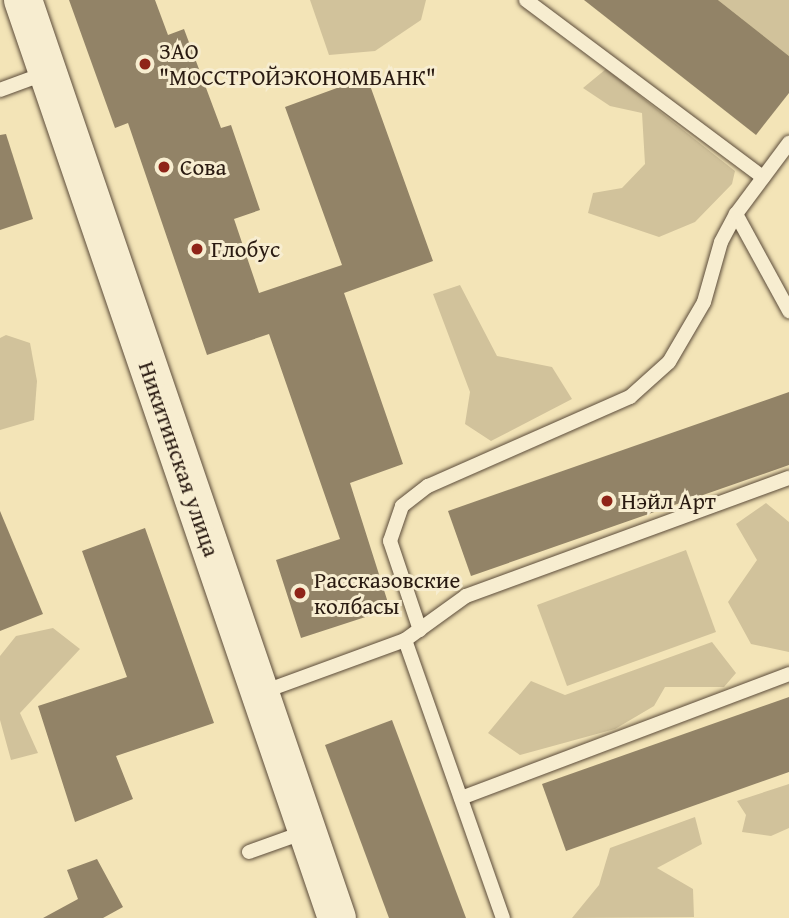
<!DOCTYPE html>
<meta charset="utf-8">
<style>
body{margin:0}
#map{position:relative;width:789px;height:918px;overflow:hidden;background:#f3e4b7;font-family:"Gentium Book Plus",serif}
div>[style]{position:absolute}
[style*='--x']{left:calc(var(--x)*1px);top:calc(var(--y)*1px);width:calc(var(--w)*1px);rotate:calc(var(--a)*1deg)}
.green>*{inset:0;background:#d1c29b}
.building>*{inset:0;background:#928367}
.roads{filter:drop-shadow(0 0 2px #5c4c3a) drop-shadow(0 0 2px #5c4c3a)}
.lane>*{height:14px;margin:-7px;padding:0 7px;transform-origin:7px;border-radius:7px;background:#f7edd0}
.secondary>*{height:38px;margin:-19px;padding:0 19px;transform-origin:19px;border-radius:19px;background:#f7edd0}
.dots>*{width:19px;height:19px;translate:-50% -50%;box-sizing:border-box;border:4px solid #f7edd0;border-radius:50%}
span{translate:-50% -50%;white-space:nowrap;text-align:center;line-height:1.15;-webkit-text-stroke:6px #f7edd0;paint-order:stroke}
.poi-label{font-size:23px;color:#291a11}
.left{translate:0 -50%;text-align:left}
.street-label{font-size:23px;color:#291a11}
</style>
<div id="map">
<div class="green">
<div style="clip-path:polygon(310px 0,426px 0,421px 20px,375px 51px,329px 55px)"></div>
<div style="clip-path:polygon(718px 0,789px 0,789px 56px)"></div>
<div style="clip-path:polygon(606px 69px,735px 171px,732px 184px,695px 222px,659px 237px,588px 213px,593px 193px,622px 188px,645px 164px,642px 113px,610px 106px,583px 88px)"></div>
<div style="clip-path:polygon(460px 285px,497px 356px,552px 367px,572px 399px,491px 441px,465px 424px,470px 392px,433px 294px)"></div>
<div style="clip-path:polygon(6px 335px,30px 343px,37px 381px,34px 420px,0 430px,0 338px)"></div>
<div style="clip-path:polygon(766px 503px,789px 522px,789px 652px,751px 644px,728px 602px,757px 560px,736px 524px)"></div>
<div style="clip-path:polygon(686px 550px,716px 632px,567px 686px,537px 605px)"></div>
<div style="clip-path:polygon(53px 628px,80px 649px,20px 713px,38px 753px,11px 760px,0 720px,0 656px,16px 636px)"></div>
<div style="clip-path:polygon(712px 642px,736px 673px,724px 687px,665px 687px,654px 706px,615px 729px,520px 755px,488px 733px,531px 681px,565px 695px)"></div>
<div style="clip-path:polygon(789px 784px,789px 828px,771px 836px,742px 832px,746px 815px,737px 801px)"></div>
<div style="clip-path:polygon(695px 817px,702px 844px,657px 868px,693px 889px,694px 917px,572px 918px,599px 885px,610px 848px)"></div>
</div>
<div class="building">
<div style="clip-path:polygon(69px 0,155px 0,168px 35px,184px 29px,221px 128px,231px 125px,260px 210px,234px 219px,259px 293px,342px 265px,285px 107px,367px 77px,433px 261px,344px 293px,403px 464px,350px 483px,390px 609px,301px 638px,276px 560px,340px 539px,269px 334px,207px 355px,128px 123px,115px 128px)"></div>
<div style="clip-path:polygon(584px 0,718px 0,789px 56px,789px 93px,756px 135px)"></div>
<div style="clip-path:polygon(6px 134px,33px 219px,0 230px,0 135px)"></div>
<div style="clip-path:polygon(789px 392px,789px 465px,471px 576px,448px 511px)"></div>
<div style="clip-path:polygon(0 511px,43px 614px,0 631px)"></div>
<div style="clip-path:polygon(145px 528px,214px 723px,116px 756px,133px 799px,75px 822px,38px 706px,127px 677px,82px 551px)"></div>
<div style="clip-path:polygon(789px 697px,789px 772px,566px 851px,542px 784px)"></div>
<div style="clip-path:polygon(392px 720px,466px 918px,389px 918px,325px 745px)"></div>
<div style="clip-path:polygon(97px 859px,123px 907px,103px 918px,43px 918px,78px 899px,67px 870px)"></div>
</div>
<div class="roads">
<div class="lane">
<div style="--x:526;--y:0;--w:296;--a:36.8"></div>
<div style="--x:0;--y:90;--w:49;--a:-20.3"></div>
<div style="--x:736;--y:214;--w:111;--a:61.3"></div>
<div style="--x:420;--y:630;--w:94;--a:-108.6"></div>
<div style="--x:390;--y:541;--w:37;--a:-71"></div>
<div style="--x:402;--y:506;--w:33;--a:-38"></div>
<div style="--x:428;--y:486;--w:221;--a:-23.8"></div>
<div style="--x:630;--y:397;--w:52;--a:-41.9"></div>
<div style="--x:669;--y:362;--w:69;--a:-59.7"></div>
<div style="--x:704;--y:302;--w:62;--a:-74.2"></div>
<div style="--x:721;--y:242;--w:32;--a:-62"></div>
<div style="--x:736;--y:214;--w:89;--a:-53.3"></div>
<div style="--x:405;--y:640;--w:295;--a:70.6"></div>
<div style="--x:260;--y:693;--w:154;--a:-20.1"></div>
<div style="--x:405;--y:640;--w:75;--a:-35.8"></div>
<div style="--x:466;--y:596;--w:344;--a:-20.1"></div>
<div style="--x:461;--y:798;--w:351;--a:-20.7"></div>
<div style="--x:249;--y:852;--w:59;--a:-19.7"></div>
</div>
<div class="secondary">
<div style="--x:23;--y:0;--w:970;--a:71.12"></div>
</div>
</div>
<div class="dots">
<div style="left:145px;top:64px;background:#8f2418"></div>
<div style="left:164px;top:167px;background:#8f2418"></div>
<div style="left:197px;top:249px;background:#8f2418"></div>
<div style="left:607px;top:501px;background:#8f2418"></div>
<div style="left:300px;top:593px;background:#8f2418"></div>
</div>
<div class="poi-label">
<span class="left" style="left:159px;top:64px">ЗАО<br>"МОССТРОЙЭКОНОМБАНК"</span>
<span class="left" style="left:180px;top:167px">Сова</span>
<span class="left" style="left:211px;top:249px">Глобус</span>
<span class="left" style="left:621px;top:501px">Нэйл Арт</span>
<span class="left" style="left:314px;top:593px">Рассказовские<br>колбасы</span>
</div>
<div class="street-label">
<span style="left:179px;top:459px;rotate:71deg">Никитинская улица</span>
</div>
</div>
